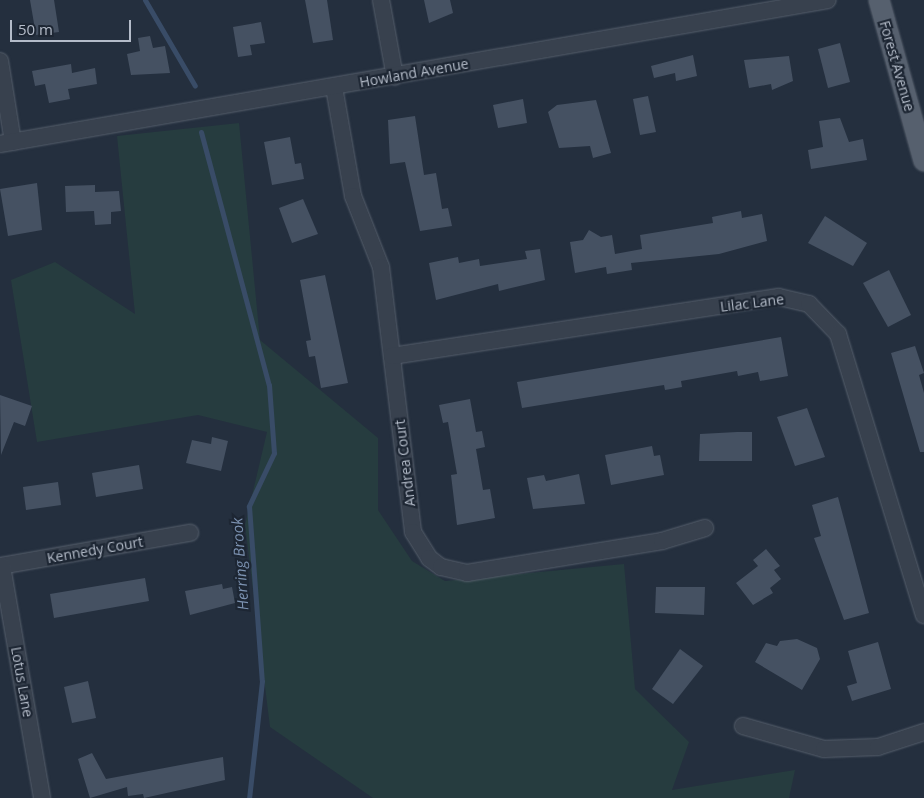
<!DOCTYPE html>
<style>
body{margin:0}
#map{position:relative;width:924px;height:798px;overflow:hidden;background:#242f3e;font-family:"Open Sans",sans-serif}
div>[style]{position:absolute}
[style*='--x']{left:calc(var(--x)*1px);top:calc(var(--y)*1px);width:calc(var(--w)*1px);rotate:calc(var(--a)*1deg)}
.green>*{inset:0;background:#263c3f}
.stream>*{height:5px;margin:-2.5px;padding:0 2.5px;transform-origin:2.5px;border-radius:2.5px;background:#394c67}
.building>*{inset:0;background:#455162}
.roads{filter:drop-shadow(0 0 1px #565f6c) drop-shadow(0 0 1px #565f6c)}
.minor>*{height:16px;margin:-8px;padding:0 8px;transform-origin:8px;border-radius:8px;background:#38414e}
.major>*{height:20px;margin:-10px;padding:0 10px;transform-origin:10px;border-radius:10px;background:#56606e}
span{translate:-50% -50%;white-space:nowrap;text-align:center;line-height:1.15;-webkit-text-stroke:4.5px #1d2633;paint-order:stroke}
.street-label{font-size:14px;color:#b4bcc9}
.water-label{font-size:15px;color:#7c92b1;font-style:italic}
.scale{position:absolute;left:10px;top:20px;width:121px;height:22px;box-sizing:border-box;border:2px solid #b4bcc9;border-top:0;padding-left:6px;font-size:15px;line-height:18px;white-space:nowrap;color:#b4bcc9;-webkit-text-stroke:4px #1d2633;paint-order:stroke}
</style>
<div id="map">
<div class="green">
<div style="clip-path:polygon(239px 123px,260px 340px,378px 438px,378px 510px,412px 561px,445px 581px,624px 564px,635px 689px,689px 742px,672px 790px,795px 770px,789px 798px,373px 798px,270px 727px,245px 525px,267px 432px,198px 415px,37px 442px,11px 280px,55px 262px,135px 314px,117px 136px)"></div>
</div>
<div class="stream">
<div style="--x:145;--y:0;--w:99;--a:59.8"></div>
<div style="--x:201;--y:132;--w:262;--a:75"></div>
<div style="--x:269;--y:385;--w:68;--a:85.8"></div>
<div style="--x:274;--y:453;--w:59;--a:115.3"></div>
<div style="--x:249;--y:506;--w:175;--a:85.8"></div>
<div style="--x:262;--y:681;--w:118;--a:96.3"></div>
</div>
<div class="building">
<div style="clip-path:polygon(30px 0,54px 0,59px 32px,36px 35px)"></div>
<div style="clip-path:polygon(305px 0,327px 0,333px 40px,313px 43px)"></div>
<div style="clip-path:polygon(424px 0,450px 0,453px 13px,429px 23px)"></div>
<div style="clip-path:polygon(261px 22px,265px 43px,250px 45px,252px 55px,238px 57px,233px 27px)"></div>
<div style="clip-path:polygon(150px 36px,153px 48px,165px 46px,170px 73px,131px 75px,127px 54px,140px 51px,138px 38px)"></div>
<div style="clip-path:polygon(840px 43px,850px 82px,828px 88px,818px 49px)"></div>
<div style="clip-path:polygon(693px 55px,697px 76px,676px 81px,675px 73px,654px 78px,651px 66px)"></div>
<div style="clip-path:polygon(789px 56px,793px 81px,772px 90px,771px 84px,749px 88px,744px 60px)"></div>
<div style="clip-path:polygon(71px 64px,72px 73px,95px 68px,97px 84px,68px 89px,70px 99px,49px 103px,45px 84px,35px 86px,32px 71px)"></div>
<div style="clip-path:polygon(648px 96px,656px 132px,640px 135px,633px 99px)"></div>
<div style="clip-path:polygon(523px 99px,527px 123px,498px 128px,493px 105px)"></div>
<div style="clip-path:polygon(596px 100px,611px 153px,593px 158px,590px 146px,559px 148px,548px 112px,557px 105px)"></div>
<div style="clip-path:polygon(415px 116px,424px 175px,436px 173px,442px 209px,448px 208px,452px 226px,420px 231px,405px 162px,390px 164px,388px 120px)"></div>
<div style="clip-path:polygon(840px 118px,849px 142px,863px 139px,867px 160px,811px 169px,808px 150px,823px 147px,819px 121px)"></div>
<div style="clip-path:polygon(290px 137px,295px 164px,301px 163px,304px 179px,272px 185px,264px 142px)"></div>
<div style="clip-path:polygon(37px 183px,42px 230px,8px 236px,0 189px)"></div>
<div style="clip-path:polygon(95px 185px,95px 192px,119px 191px,121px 211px,111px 212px,111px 224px,95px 225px,94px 211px,66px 212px,65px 186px)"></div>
<div style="clip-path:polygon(303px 199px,318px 234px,292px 243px,279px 208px)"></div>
<div style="clip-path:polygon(741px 211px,742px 218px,762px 214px,767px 241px,719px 254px,631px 263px,632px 270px,607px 274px,606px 267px,575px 273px,570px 242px,583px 240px,589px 230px,601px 237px,612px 235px,615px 254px,642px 249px,640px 235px,713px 223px,712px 217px)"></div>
<div style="clip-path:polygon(825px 216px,867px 243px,853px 266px,808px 243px)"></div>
<div style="clip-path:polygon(540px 249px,545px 280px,499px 291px,498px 284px,436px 300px,429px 263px,458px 257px,459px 263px,479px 259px,480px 266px,527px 259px,525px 251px)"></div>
<div style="clip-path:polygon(889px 270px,911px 315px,888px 327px,863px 283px)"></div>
<div style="clip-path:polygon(325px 275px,348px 383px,321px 388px,315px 356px,309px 357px,306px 341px,311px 340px,300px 280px)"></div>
<div style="clip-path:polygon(781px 337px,788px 376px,760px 381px,758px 372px,738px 376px,737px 371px,681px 381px,682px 387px,665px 390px,664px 385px,522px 408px,517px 382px)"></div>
<div style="clip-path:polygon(915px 346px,924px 373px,919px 375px,924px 393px,924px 452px,920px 452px,891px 353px)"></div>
<div style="clip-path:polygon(0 395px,32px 406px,25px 426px,14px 422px,1px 455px)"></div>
<div style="clip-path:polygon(470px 399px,476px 432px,482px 431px,485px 447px,476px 449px,483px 490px,490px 489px,495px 518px,457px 525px,451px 475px,457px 474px,448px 422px,443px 423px,439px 405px)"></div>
<div style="clip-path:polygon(807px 408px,825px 457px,795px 466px,777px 417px)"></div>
<div style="clip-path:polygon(737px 432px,752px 432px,752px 461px,699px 461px,700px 434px)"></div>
<div style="clip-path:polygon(212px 437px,228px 441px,221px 471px,186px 463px,192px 440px,211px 444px)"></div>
<div style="clip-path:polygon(652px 446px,654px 456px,660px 455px,664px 475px,611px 485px,605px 455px)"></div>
<div style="clip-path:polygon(139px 465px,143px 489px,96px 497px,92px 473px)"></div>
<div style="clip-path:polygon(579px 474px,585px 504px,533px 509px,527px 478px,544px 475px,546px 481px)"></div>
<div style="clip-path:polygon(58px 482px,61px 505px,26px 510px,23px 487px)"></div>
<div style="clip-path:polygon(838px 497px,869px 613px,844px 620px,814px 538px,821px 536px,812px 505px)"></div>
<div style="clip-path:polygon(766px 549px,780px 566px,774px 570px,781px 579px,770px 588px,773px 593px,753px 605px,736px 583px,758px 566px,753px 560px)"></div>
<div style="clip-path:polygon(145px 578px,149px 601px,54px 618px,50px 594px)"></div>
<div style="clip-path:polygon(222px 584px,223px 589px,232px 587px,235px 603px,190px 615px,185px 591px)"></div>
<div style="clip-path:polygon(656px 587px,705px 587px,704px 615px,655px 613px)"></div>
<div style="clip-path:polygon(797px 639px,817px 648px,820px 659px,802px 690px,755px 662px,766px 643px,777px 646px,780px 641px)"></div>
<div style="clip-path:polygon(878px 642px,891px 689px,852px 701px,847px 686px,857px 683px,848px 651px)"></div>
<div style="clip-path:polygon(680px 649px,703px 666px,673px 704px,652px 689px)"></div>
<div style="clip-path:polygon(88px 681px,96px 718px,72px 723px,64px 687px)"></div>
<div style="clip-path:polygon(92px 753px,106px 779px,223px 757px,225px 780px,144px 798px,143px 794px,128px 796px,127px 787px,90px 798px,78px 759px)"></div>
</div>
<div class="roads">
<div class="minor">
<div style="--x:381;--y:0;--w:78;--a:79.7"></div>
<div style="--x:0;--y:61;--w:82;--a:80.9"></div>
<div style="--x:334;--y:87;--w:111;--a:80.1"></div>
<div style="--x:353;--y:196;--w:76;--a:68.5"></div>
<div style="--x:381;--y:267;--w:267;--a:83.1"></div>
<div style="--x:413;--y:532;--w:31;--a:58"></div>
<div style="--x:429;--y:558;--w:15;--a:37"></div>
<div style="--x:441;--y:567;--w:27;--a:13"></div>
<div style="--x:467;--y:573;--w:198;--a:-9.3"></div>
<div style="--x:662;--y:541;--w:45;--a:-16.8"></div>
<div style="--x:0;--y:144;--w:840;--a:-9.87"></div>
<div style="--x:392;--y:356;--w:391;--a:-8.7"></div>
<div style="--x:779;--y:297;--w:31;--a:13"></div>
<div style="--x:809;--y:304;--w:42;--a:46"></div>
<div style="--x:838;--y:334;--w:294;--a:73"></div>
<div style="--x:0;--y:566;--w:193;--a:-9.9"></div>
<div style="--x:2;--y:566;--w:235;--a:80.2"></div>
<div style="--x:743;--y:726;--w:84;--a:15.9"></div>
<div style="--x:824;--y:749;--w:54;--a:-2.1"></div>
<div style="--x:878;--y:747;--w:48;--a:-18.1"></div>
</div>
<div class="major">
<div style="--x:879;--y:0;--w:167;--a:74.4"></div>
</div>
</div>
<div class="street-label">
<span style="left:897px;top:66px;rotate:74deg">Forest Avenue</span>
<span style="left:414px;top:73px;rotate:-10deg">Howland Avenue</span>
<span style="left:752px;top:303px;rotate:-7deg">Lilac Lane</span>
<span style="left:405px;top:463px;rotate:-97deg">Andrea Court</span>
<span style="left:95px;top:550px;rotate:-10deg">Kennedy Court</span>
<span style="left:22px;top:682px;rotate:80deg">Lotus Lane</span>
</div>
<div class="water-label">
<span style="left:240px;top:564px;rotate:-94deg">Herring Brook</span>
</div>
<div class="scale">50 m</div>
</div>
